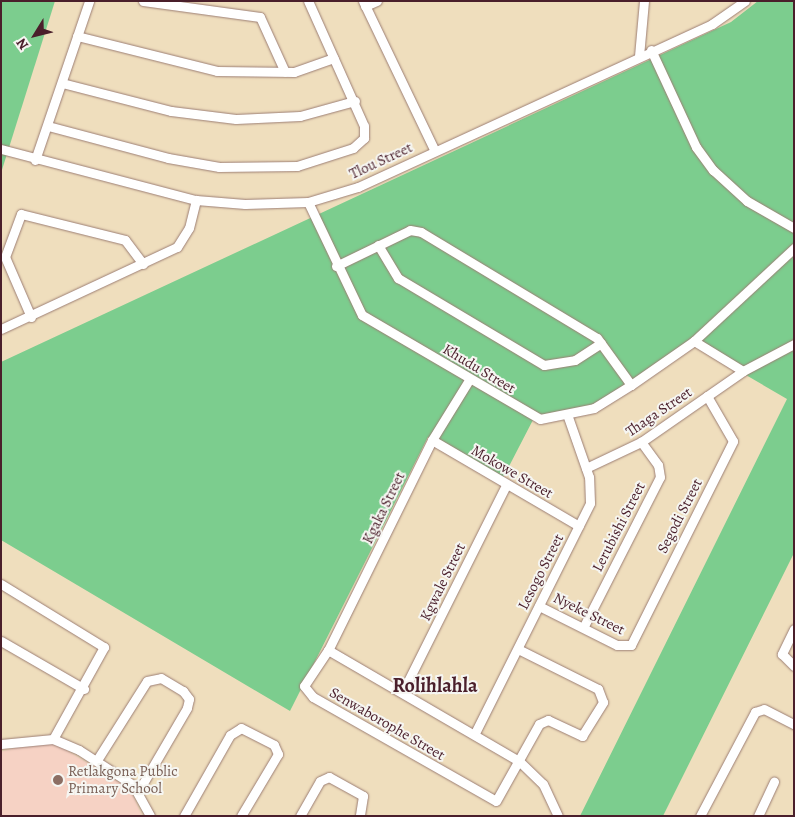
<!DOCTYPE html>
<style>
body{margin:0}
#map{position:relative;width:795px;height:817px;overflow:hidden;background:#efdebd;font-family:Alegreya,serif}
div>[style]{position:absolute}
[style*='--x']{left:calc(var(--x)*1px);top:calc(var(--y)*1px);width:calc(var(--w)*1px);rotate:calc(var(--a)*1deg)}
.built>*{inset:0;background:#f6d2c4}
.green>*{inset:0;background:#7ccd8e}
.roads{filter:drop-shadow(0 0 1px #9c7e74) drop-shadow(0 0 1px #9c7e74)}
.minor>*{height:9px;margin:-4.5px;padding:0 4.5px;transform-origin:4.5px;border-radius:4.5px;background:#fff}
.dots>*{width:14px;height:14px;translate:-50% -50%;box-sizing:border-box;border:2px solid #f6f6f2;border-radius:50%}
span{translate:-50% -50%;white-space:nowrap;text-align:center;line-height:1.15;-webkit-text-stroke:4px #f6f6f2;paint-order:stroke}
.street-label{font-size:15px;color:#4a1f2b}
.education-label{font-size:15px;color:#785e54}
.left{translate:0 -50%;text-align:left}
.district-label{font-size:20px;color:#4a1f2b;font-weight:700}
.frame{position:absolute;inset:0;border:2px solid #4a1f2b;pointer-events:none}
.north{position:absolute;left:10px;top:10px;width:50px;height:50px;-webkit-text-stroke:4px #f6f6f2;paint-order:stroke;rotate:234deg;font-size:14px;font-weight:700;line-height:20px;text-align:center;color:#4a1f2b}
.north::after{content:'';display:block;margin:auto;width:18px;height:22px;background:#4a1f2b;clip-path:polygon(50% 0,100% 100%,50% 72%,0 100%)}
</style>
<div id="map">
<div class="built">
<div style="clip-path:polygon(38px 741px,58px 745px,130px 789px,142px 816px,1px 816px,1px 752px)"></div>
</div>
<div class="green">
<div style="clip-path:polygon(1px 1px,55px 1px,1px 173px)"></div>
<div style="clip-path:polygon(758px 1px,794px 1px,794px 553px,663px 816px,580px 816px,787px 399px,689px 342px,603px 403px,535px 416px,503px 478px,428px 437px,290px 711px,1px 540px,1px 362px,731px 22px)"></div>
</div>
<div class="roads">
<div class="minor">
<div style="--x:143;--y:1;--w:118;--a:7.8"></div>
<div style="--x:260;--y:17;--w:60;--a:65.6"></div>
<div style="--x:363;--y:1;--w:166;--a:64.4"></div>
<div style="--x:365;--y:6;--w:13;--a:-23"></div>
<div style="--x:77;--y:36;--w:144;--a:14"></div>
<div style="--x:217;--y:71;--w:77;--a:0.7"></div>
<div style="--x:294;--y:72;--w:42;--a:-19.3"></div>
<div style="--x:651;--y:50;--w:107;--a:65.1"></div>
<div style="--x:696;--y:147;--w:29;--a:54"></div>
<div style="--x:713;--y:170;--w:46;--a:42.4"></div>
<div style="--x:747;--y:201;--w:54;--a:29.9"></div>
<div style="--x:639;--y:56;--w:55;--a:-84.8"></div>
<div style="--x:62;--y:83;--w:113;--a:14.4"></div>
<div style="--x:171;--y:111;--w:65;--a:7"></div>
<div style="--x:236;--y:119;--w:64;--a:-2.7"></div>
<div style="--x:300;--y:116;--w:57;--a:-15.3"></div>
<div style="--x:48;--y:126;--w:124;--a:14.9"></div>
<div style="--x:168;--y:158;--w:52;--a:10"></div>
<div style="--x:219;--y:167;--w:78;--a:-0.7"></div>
<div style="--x:297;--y:166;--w:59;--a:-17.8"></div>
<div style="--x:353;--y:148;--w:15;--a:-42"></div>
<div style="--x:364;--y:138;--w:12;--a:-90"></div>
<div style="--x:364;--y:126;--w:137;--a:-114.1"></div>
<div style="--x:1;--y:149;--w:202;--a:14.7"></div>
<div style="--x:196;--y:200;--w:49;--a:4.7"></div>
<div style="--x:245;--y:204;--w:63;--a:-1.8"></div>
<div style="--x:308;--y:202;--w:52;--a:-16.7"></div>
<div style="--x:358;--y:187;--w:390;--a:-24.7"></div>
<div style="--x:712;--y:24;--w:40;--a:-34.9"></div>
<div style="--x:35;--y:160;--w:168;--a:-71.2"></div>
<div style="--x:308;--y:202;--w:125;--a:64.5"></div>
<div style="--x:362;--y:315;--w:206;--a:30.3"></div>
<div style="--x:540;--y:419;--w:55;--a:-11.5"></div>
<div style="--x:594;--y:408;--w:44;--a:-31.9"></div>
<div style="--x:631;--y:385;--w:77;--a:-34.9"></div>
<div style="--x:694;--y:341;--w:137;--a:-42.9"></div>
<div style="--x:378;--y:245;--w:39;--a:59"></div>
<div style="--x:398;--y:278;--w:170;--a:30.8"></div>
<div style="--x:544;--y:365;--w:31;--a:-9"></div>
<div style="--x:575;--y:360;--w:31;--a:-33"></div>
<div style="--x:336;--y:266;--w:82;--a:-25.9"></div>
<div style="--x:410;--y:230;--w:11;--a:10"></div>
<div style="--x:421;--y:232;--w:205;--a:31.1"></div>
<div style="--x:597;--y:338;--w:58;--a:54.1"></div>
<div style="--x:31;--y:317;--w:65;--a:-113.4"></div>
<div style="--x:5;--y:257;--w:46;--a:-69.6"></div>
<div style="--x:21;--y:214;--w:107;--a:14"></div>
<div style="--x:125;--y:240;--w:30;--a:53"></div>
<div style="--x:1;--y:329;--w:194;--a:-25"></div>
<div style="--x:177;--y:247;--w:22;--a:-58"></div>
<div style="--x:189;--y:228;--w:29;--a:-76"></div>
<div style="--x:694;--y:341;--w:57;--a:31.5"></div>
<div style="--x:469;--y:380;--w:70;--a:121.7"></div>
<div style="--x:432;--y:440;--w:234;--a:116.3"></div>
<div style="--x:328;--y:650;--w:43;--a:123.7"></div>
<div style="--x:304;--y:686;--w:14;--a:51"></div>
<div style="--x:313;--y:697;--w:210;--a:29.6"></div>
<div style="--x:496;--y:801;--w:88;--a:-60.8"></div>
<div style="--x:539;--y:724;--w:10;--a:-24"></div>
<div style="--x:548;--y:720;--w:38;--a:25"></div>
<div style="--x:582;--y:736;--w:40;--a:-58"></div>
<div style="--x:603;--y:702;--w:14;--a:-111"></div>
<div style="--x:598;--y:689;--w:89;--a:-153.4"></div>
<div style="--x:432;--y:440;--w:170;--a:30.3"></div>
<div style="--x:586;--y:468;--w:61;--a:-25.3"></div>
<div style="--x:641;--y:442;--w:124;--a:-34.8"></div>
<div style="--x:743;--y:371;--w:58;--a:-27.9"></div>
<div style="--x:1;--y:584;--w:121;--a:31.5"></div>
<div style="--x:104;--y:647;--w:105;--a:119"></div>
<div style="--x:539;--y:606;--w:87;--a:26.6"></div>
<div style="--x:617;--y:645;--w:14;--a:0"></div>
<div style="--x:631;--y:645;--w:228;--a:-63.4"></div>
<div style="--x:733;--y:441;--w:52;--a:-120"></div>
<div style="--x:584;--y:626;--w:167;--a:-63"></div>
<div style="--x:660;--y:477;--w:12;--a:-99"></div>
<div style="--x:658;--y:465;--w:29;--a:-126"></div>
<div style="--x:794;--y:629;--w:28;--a:116"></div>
<div style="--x:782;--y:654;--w:17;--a:45"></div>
<div style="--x:1;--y:641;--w:96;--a:30"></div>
<div style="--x:328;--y:650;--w:221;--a:30.2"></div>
<div style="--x:519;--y:761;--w:33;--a:44"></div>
<div style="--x:543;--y:784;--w:35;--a:65"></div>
<div style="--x:403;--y:691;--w:230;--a:-63.4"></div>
<div style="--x:475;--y:733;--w:257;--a:-63.4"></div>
<div style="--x:590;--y:503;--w:26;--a:-92"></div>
<div style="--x:589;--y:477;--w:64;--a:-109.3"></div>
<div style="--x:1;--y:744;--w:52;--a:-5.5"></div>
<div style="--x:53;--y:739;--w:28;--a:23"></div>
<div style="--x:79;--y:750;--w:64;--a:32.9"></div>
<div style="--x:133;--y:785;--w:35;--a:61"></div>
<div style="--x:97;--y:760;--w:93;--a:-57.7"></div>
<div style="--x:147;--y:681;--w:14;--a:-12"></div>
<div style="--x:161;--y:678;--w:26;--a:31"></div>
<div style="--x:183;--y:691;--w:10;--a:53"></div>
<div style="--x:189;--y:699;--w:9;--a:103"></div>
<div style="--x:187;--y:708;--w:95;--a:120.3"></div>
<div style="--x:184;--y:816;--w:93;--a:-60.4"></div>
<div style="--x:230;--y:735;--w:13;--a:-32"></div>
<div style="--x:241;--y:728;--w:37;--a:27"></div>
<div style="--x:274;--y:745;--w:10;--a:66"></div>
<div style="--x:278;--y:754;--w:72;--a:120.8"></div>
<div style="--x:300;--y:816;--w:40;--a:-60.3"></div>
<div style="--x:320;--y:781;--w:10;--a:-24"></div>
<div style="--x:329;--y:777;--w:39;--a:29"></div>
<div style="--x:363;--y:796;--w:20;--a:99"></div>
<div style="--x:700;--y:816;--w:118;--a:-62.1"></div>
<div style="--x:755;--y:712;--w:9;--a:-18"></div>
<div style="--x:764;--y:709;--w:34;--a:27"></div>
<div style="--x:758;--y:816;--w:38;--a:-65"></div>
</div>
</div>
<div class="dots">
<div style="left:58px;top:780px;background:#8d6e63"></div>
</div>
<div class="street-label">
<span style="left:381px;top:161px;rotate:-25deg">Tlou Street</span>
<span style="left:479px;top:369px;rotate:31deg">Khudu Street</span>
<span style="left:659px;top:412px;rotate:-34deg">Thaga Street</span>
<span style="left:512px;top:472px;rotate:30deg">Mokowe Street</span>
<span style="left:384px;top:508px;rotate:-64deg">Kgaka Street</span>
<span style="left:680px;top:516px;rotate:-63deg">Segodi Street</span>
<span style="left:619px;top:527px;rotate:-63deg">Lerubishi Street</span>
<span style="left:541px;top:572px;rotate:-63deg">Lesogo Street</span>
<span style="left:443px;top:582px;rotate:-64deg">Kgwale Street</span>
<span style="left:589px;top:614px;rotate:26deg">Nyeke Street</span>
<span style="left:387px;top:724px;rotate:30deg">Senwaborophe Street</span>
</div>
<div class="education-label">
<span class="left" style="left:68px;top:780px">Retlakgona Public<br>Primary School</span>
</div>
<div class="district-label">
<span style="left:435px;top:685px">Rolihlahla</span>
</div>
<div class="frame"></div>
<div class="north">N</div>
</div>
